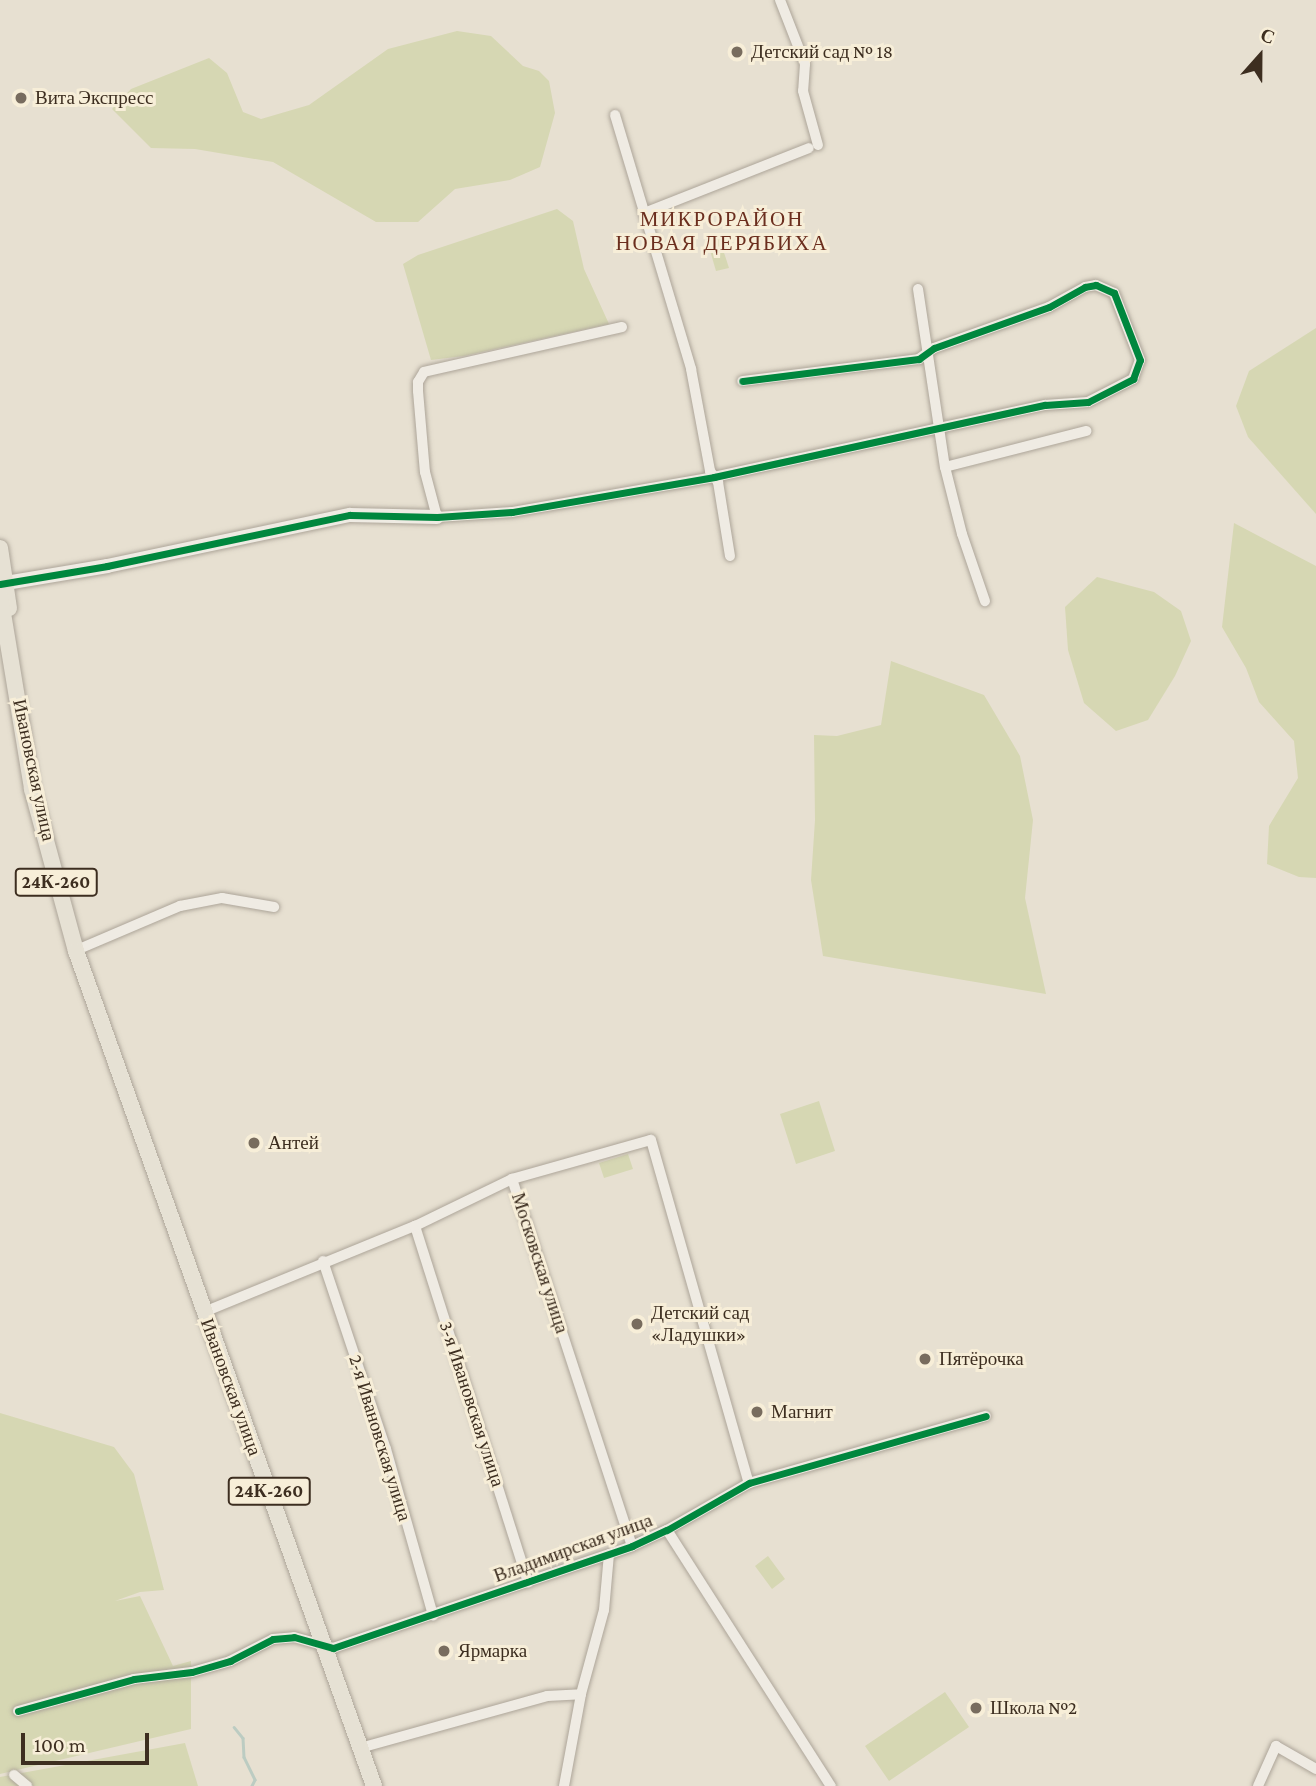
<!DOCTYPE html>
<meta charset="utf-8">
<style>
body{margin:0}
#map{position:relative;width:1316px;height:1786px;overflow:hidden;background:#e7e0d1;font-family:"Crimson Pro",serif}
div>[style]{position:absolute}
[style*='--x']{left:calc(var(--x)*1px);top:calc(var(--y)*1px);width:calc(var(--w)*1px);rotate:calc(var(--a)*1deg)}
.green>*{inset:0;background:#d6d7b3}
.stream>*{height:2.5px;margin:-1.25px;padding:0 1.25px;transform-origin:1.25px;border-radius:1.25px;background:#bcccc2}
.roads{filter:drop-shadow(0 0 2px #ada599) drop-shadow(0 0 2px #ada599)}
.street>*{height:10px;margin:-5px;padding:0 5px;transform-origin:5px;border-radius:5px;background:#efebe3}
.secondary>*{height:14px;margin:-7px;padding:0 7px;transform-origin:7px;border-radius:7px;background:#efebe3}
.primary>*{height:16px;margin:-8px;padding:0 8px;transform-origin:8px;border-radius:8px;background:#e6e1d4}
.cycleway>*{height:7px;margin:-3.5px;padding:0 3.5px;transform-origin:3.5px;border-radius:3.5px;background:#00873e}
.dots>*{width:19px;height:19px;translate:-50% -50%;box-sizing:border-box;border:4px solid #f7eed8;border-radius:50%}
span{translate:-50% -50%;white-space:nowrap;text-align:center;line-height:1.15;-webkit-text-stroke:6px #f7eed8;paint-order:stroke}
.shield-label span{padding:2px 5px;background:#f7eed8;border:2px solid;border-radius:5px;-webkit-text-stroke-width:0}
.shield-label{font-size:18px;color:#3d2e20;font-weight:700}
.poi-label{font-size:19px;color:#3d2e20}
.left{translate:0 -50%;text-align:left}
.street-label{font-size:19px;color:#3d2e20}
.neighbourhood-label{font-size:21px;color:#6b2e1e;letter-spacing:2px}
.north{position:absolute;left:1225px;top:21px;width:70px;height:70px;-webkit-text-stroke:5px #f7eed8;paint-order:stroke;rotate:21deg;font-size:19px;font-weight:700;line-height:28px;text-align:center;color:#3d2e20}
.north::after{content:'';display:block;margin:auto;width:24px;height:32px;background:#3d2e20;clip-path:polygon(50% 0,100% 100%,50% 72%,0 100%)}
.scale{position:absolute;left:21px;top:1733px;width:128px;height:32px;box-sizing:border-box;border:4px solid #3d2e20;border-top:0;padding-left:9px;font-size:21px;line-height:24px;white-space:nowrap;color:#3d2e20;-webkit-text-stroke:5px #f7eed8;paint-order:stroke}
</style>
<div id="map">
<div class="green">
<div style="clip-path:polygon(457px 31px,491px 36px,523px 66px,539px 71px,549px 81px,555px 113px,540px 167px,510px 180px,455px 189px,418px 222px,376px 222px,273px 162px,195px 149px,151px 148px,112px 109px,131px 89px,209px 58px,227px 73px,243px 112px,261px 119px,309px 105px,388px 49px)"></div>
<div style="clip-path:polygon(557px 209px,573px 221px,584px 269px,609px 324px,464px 356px,431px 360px,403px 264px,418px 255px)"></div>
<div style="clip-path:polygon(718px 234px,729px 268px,716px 271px,706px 237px)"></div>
<div style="clip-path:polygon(1316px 328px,1316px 514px,1248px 437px,1236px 406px,1249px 371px)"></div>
<div style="clip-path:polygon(1234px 523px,1316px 566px,1316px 878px,1299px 877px,1267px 864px,1269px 826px,1298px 778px,1294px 741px,1259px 702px,1246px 668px,1222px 627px)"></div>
<div style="clip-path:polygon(1097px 577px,1154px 592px,1181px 611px,1191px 641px,1175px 676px,1148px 720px,1116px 731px,1084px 703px,1068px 650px,1065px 607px)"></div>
<div style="clip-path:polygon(891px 661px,984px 695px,1020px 756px,1033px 820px,1025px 898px,1046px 994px,823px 956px,811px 880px,815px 820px,814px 735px,837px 736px,881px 725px)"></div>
<div style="clip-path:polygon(819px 1101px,835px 1151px,796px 1164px,780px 1114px)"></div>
<div style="clip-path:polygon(628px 1154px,633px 1169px,604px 1178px,599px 1163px)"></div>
<div style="clip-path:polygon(0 1413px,114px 1447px,134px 1474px,164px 1590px,140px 1592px,115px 1601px,140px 1596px,173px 1666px,191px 1661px,191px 1729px,0 1774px)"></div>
<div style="clip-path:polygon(768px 1556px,785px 1579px,772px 1589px,755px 1566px)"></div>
<div style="clip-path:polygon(945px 1692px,969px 1727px,889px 1781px,865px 1746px)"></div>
<div style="clip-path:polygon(185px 1743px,198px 1786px,0 1786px,0 1777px)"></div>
</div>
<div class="stream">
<div style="--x:234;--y:1727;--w:14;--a:51"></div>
<div style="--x:243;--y:1738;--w:19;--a:87"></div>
<div style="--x:244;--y:1757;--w:25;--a:64"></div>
<div style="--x:255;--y:1780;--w:7;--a:117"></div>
</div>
<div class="roads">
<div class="street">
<div style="--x:780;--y:0;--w:69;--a:68.7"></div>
<div style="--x:805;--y:64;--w:27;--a:94"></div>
<div style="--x:803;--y:91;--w:56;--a:74.5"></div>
<div style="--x:615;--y:115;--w:265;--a:73.3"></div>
<div style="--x:691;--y:369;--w:104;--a:79.4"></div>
<div style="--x:710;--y:471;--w:14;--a:54"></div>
<div style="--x:718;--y:482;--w:75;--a:80.8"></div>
<div style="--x:644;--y:213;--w:177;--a:-21.5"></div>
<div style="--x:918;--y:289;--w:180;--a:81.4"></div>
<div style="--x:945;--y:467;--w:69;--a:75.8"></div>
<div style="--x:962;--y:534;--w:71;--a:71.1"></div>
<div style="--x:622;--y:327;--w:203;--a:167.2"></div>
<div style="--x:424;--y:372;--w:12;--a:121"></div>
<div style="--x:418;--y:382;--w:9;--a:90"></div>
<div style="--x:418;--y:391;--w:81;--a:85.1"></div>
<div style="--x:425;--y:472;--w:47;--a:75.1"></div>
<div style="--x:437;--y:517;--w:75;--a:-3.8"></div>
<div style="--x:512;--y:512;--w:205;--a:-9.8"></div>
<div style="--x:714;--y:477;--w:339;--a:-12.3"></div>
<div style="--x:1045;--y:405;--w:43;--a:-4"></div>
<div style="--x:1088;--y:402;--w:51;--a:-27.1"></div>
<div style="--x:1133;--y:379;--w:20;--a:-70"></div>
<div style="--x:1140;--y:360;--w:72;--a:-111.2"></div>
<div style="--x:1114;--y:293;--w:20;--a:-156"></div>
<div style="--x:1096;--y:285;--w:11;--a:170"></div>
<div style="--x:1085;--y:287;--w:41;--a:150.9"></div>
<div style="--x:1049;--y:307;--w:122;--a:160.4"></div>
<div style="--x:934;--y:348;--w:19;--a:144"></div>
<div style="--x:919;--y:359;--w:178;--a:172.9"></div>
<div style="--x:945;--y:467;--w:146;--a:-14.3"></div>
<div style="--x:79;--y:949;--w:110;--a:-23.1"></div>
<div style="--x:180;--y:906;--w:43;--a:-10.8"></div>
<div style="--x:222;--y:898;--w:53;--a:9.8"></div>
<div style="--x:512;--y:1179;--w:144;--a:-15.7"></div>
<div style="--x:651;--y:1140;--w:357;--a:74.1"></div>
<div style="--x:415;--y:1226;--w:374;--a:72.4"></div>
<div style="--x:323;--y:1261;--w:198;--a:71.5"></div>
<div style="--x:386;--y:1449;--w:173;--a:74.2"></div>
<div style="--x:204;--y:1312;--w:228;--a:-22.2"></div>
<div style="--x:415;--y:1226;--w:108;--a:-25.9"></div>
<div style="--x:512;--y:1179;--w:386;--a:71.9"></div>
<div style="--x:667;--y:1530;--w:304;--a:57.4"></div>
<div style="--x:18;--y:1711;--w:120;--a:-15.4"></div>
<div style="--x:134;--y:1679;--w:58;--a:-6.9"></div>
<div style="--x:192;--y:1672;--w:40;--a:-16"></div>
<div style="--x:230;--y:1661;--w:48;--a:-27.1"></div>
<div style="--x:273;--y:1639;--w:21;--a:-5"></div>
<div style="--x:294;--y:1637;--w:41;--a:15.8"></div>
<div style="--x:333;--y:1648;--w:316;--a:-18.8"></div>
<div style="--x:632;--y:1546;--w:38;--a:-25"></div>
<div style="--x:667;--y:1530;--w:95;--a:-29.8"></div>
<div style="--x:749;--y:1483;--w:246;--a:-15.8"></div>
<div style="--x:360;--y:1748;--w:194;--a:-15.5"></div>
<div style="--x:547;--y:1696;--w:34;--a:-3"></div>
<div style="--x:14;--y:1775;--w:17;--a:40"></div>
<div style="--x:564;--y:1786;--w:94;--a:-79.5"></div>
<div style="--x:581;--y:1694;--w:87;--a:-74.7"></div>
<div style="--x:604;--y:1610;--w:56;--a:-84.9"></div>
<div style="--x:1258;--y:1786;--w:44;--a:-65.8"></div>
<div style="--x:1276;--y:1746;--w:46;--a:29.9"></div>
</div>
<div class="secondary">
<div style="--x:0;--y:584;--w:109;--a:-9.5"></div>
<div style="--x:107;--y:566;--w:248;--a:-11.9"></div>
<div style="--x:350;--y:515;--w:87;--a:1.3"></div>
</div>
<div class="primary">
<div style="--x:0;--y:548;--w:61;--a:81.5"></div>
<div style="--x:0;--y:595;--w:197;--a:80.6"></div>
<div style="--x:32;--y:789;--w:168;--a:74.8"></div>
<div style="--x:76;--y:951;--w:887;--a:70.36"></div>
</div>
</div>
<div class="cycleway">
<div style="--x:0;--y:584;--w:109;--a:-9.5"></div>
<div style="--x:107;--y:566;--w:248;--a:-11.9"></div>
<div style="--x:350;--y:515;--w:87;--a:1.3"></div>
<div style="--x:437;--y:517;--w:75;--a:-3.8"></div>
<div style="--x:512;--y:512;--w:205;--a:-9.8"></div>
<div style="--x:714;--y:477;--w:339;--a:-12.3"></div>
<div style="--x:1045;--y:405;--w:43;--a:-4"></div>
<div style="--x:1088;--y:402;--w:51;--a:-27.1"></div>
<div style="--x:1133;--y:379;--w:20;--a:-70"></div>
<div style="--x:1140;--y:360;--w:72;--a:-111.2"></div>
<div style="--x:1114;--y:293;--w:20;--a:-156"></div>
<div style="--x:1096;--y:285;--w:11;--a:170"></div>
<div style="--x:1085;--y:287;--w:41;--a:150.9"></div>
<div style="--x:1049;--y:307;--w:122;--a:160.4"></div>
<div style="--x:934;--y:348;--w:19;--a:144"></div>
<div style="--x:919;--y:359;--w:178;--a:172.9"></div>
<div style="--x:18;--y:1711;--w:120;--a:-15.4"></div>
<div style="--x:134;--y:1679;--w:58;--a:-6.9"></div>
<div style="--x:192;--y:1672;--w:40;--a:-16"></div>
<div style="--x:230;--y:1661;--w:48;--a:-27.1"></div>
<div style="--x:273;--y:1639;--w:21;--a:-5"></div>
<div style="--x:294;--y:1637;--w:41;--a:15.8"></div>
<div style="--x:333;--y:1648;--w:316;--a:-18.8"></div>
<div style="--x:632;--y:1546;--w:38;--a:-25"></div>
<div style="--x:667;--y:1530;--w:95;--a:-29.8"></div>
<div style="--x:749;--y:1483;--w:246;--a:-15.8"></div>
</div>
<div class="dots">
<div style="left:737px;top:52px;background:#786c5e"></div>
<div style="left:21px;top:98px;background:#786c5e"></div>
<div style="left:254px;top:1143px;background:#786c5e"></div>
<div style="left:637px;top:1324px;background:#786c5e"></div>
<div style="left:925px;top:1359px;background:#786c5e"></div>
<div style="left:757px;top:1412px;background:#786c5e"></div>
<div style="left:444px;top:1651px;background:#786c5e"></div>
<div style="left:976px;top:1708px;background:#786c5e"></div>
</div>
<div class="shield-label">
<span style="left:56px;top:882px">24К-260</span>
<span style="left:269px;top:1491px">24К-260</span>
</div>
<div class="poi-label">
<span class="left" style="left:751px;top:52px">Детский сад № 18</span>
<span class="left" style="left:35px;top:98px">Вита Экспресс</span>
<span class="left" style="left:268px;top:1143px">Антей</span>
<span class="left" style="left:651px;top:1324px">Детский сад<br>«Ладушки»</span>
<span class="left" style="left:939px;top:1359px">Пятёрочка</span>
<span class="left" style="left:771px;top:1412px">Магнит</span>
<span class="left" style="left:458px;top:1651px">Ярмарка</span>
<span class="left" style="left:990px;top:1708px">Школа №2</span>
</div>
<div class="street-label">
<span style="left:34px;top:770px;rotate:78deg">Ивановская улица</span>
<span style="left:540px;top:1263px;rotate:72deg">Московская улица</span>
<span style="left:231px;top:1387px;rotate:70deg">Ивановская улица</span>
<span style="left:472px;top:1404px;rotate:72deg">3-я Ивановская улица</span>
<span style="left:380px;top:1438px;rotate:73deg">2-я Ивановская улица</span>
<span style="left:573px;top:1548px;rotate:-20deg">Владимирская улица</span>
</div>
<div class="neighbourhood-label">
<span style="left:722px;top:231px">МИКРОРАЙОН<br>НОВАЯ ДЕРЯБИХА</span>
</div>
<div class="north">С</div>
<div class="scale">100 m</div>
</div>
